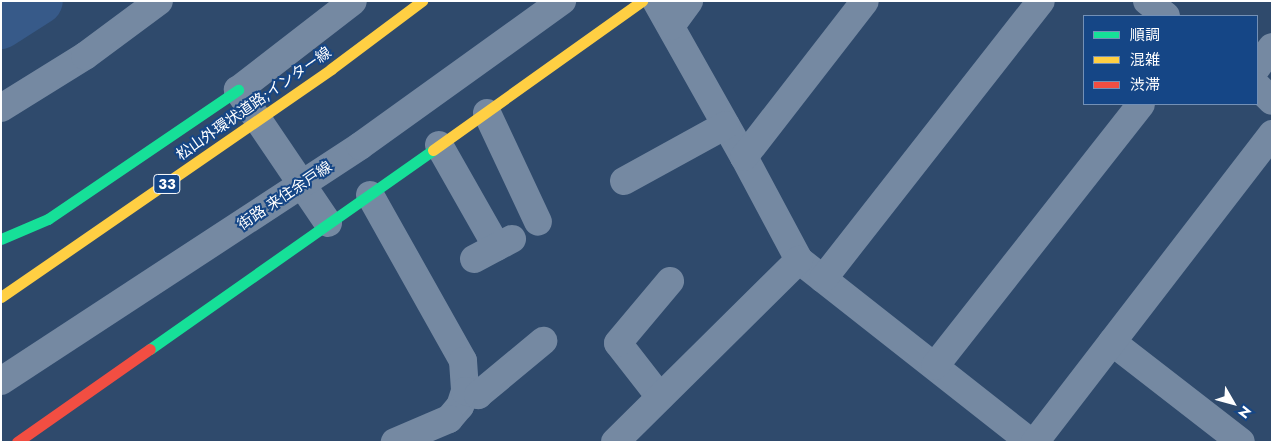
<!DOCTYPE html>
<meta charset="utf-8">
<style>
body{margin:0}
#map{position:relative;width:1273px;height:443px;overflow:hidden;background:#2f4a6c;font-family:Jost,"Noto Sans JP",sans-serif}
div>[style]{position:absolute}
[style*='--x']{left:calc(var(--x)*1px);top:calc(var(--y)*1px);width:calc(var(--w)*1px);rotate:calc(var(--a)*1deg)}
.river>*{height:46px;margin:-23px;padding:0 23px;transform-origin:23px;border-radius:23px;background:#375a89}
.street>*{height:28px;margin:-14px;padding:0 14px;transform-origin:14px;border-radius:14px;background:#7589a2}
.fast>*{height:11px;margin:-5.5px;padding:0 5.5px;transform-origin:5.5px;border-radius:5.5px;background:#16e098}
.slow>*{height:11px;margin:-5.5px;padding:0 5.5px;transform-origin:5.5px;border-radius:5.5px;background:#ffcf43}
.jam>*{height:11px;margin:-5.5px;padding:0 5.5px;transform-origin:5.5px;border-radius:5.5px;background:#f24e42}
.slow-bridge>*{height:11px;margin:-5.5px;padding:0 5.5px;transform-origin:5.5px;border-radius:5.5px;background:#ffcf43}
span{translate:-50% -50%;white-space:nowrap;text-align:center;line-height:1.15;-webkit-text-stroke:4px #154686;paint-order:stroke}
.shield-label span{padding:1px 4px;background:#154686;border:1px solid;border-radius:4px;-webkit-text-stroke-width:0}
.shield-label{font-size:14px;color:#fff;font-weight:700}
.street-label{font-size:15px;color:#fff}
.frame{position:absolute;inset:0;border:2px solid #fff;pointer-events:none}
.legend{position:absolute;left:1083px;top:15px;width:175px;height:90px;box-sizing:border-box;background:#154686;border:1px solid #7390b6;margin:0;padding:6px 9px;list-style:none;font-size:15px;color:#fff}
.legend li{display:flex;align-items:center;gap:10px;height:25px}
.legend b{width:25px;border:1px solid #7390b6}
.north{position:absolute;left:1208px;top:378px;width:50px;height:50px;-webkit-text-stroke:4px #154686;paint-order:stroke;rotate:128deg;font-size:14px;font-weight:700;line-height:20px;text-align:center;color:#fff}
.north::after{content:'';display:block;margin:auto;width:18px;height:22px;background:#fff;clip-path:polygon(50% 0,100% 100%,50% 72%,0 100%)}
</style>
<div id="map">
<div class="river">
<div style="--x:1;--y:26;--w:46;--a:-32.7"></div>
</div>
<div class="street">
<div style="--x:656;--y:1;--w:179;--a:60.6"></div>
<div style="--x:744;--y:157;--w:117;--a:61.9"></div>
<div style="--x:799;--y:260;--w:294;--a:38.2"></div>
<div style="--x:1147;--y:1;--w:24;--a:38"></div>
<div style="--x:671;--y:26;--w:31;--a:-54"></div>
<div style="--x:1257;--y:67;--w:25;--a:-53"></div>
<div style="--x:1257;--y:86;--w:21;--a:45"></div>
<div style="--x:1;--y:108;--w:99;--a:-31.8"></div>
<div style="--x:85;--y:56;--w:92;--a:-36.6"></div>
<div style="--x:487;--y:113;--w:120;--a:64.9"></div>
<div style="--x:439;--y:145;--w:117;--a:60.4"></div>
<div style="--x:744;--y:157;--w:197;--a:-52.2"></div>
<div style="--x:624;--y:181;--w:116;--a:-28.8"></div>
<div style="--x:370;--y:195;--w:190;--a:60.7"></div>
<div style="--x:463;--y:361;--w:30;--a:86"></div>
<div style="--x:465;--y:391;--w:16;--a:108"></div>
<div style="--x:460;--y:406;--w:17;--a:130"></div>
<div style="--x:449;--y:419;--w:59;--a:156.9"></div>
<div style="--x:328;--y:223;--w:161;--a:-124.1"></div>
<div style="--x:238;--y:90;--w:145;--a:-37.7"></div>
<div style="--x:474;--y:259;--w:43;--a:-27.8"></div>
<div style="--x:823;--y:279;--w:353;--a:-51.9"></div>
<div style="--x:1112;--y:342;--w:163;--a:37.8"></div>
<div style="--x:935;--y:366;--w:333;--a:-51.8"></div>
<div style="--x:1;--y:381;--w:429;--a:-33.2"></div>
<div style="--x:360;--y:146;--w:249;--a:-35.7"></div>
<div style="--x:465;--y:391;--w:14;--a:17"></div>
<div style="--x:478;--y:395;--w:85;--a:-39.7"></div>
<div style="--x:660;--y:397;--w:68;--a:-127.9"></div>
<div style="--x:618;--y:343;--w:81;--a:-50"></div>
<div style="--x:615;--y:442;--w:259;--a:-44.7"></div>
<div style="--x:1035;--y:442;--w:389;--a:-52.4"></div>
</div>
<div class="fast">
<div style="--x:1;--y:239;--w:51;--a:-23.1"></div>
<div style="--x:48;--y:219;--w:230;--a:-34.2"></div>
<div style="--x:150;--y:349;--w:346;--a:-35.1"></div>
</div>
<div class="slow">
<div style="--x:331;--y:69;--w:114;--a:-36.8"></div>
<div style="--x:433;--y:150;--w:257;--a:-35.5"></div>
</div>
<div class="jam">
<div style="--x:17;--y:442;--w:162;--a:-35"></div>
</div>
<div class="slow-bridge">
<div style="--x:1;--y:297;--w:401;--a:-34.6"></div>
</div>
<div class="shield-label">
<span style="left:167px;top:184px">33</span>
</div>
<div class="street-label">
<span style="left:254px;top:104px;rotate:-35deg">松山外環状道路;インター線</span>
<span style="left:285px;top:196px;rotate:-34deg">街路 来住余戸線</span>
</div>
<div class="frame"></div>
<ul class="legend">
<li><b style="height:6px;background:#16e098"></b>順調</li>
<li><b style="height:6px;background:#ffcf43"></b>混雑</li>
<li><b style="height:6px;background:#f24e42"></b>渋滞</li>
</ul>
<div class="north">N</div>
</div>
